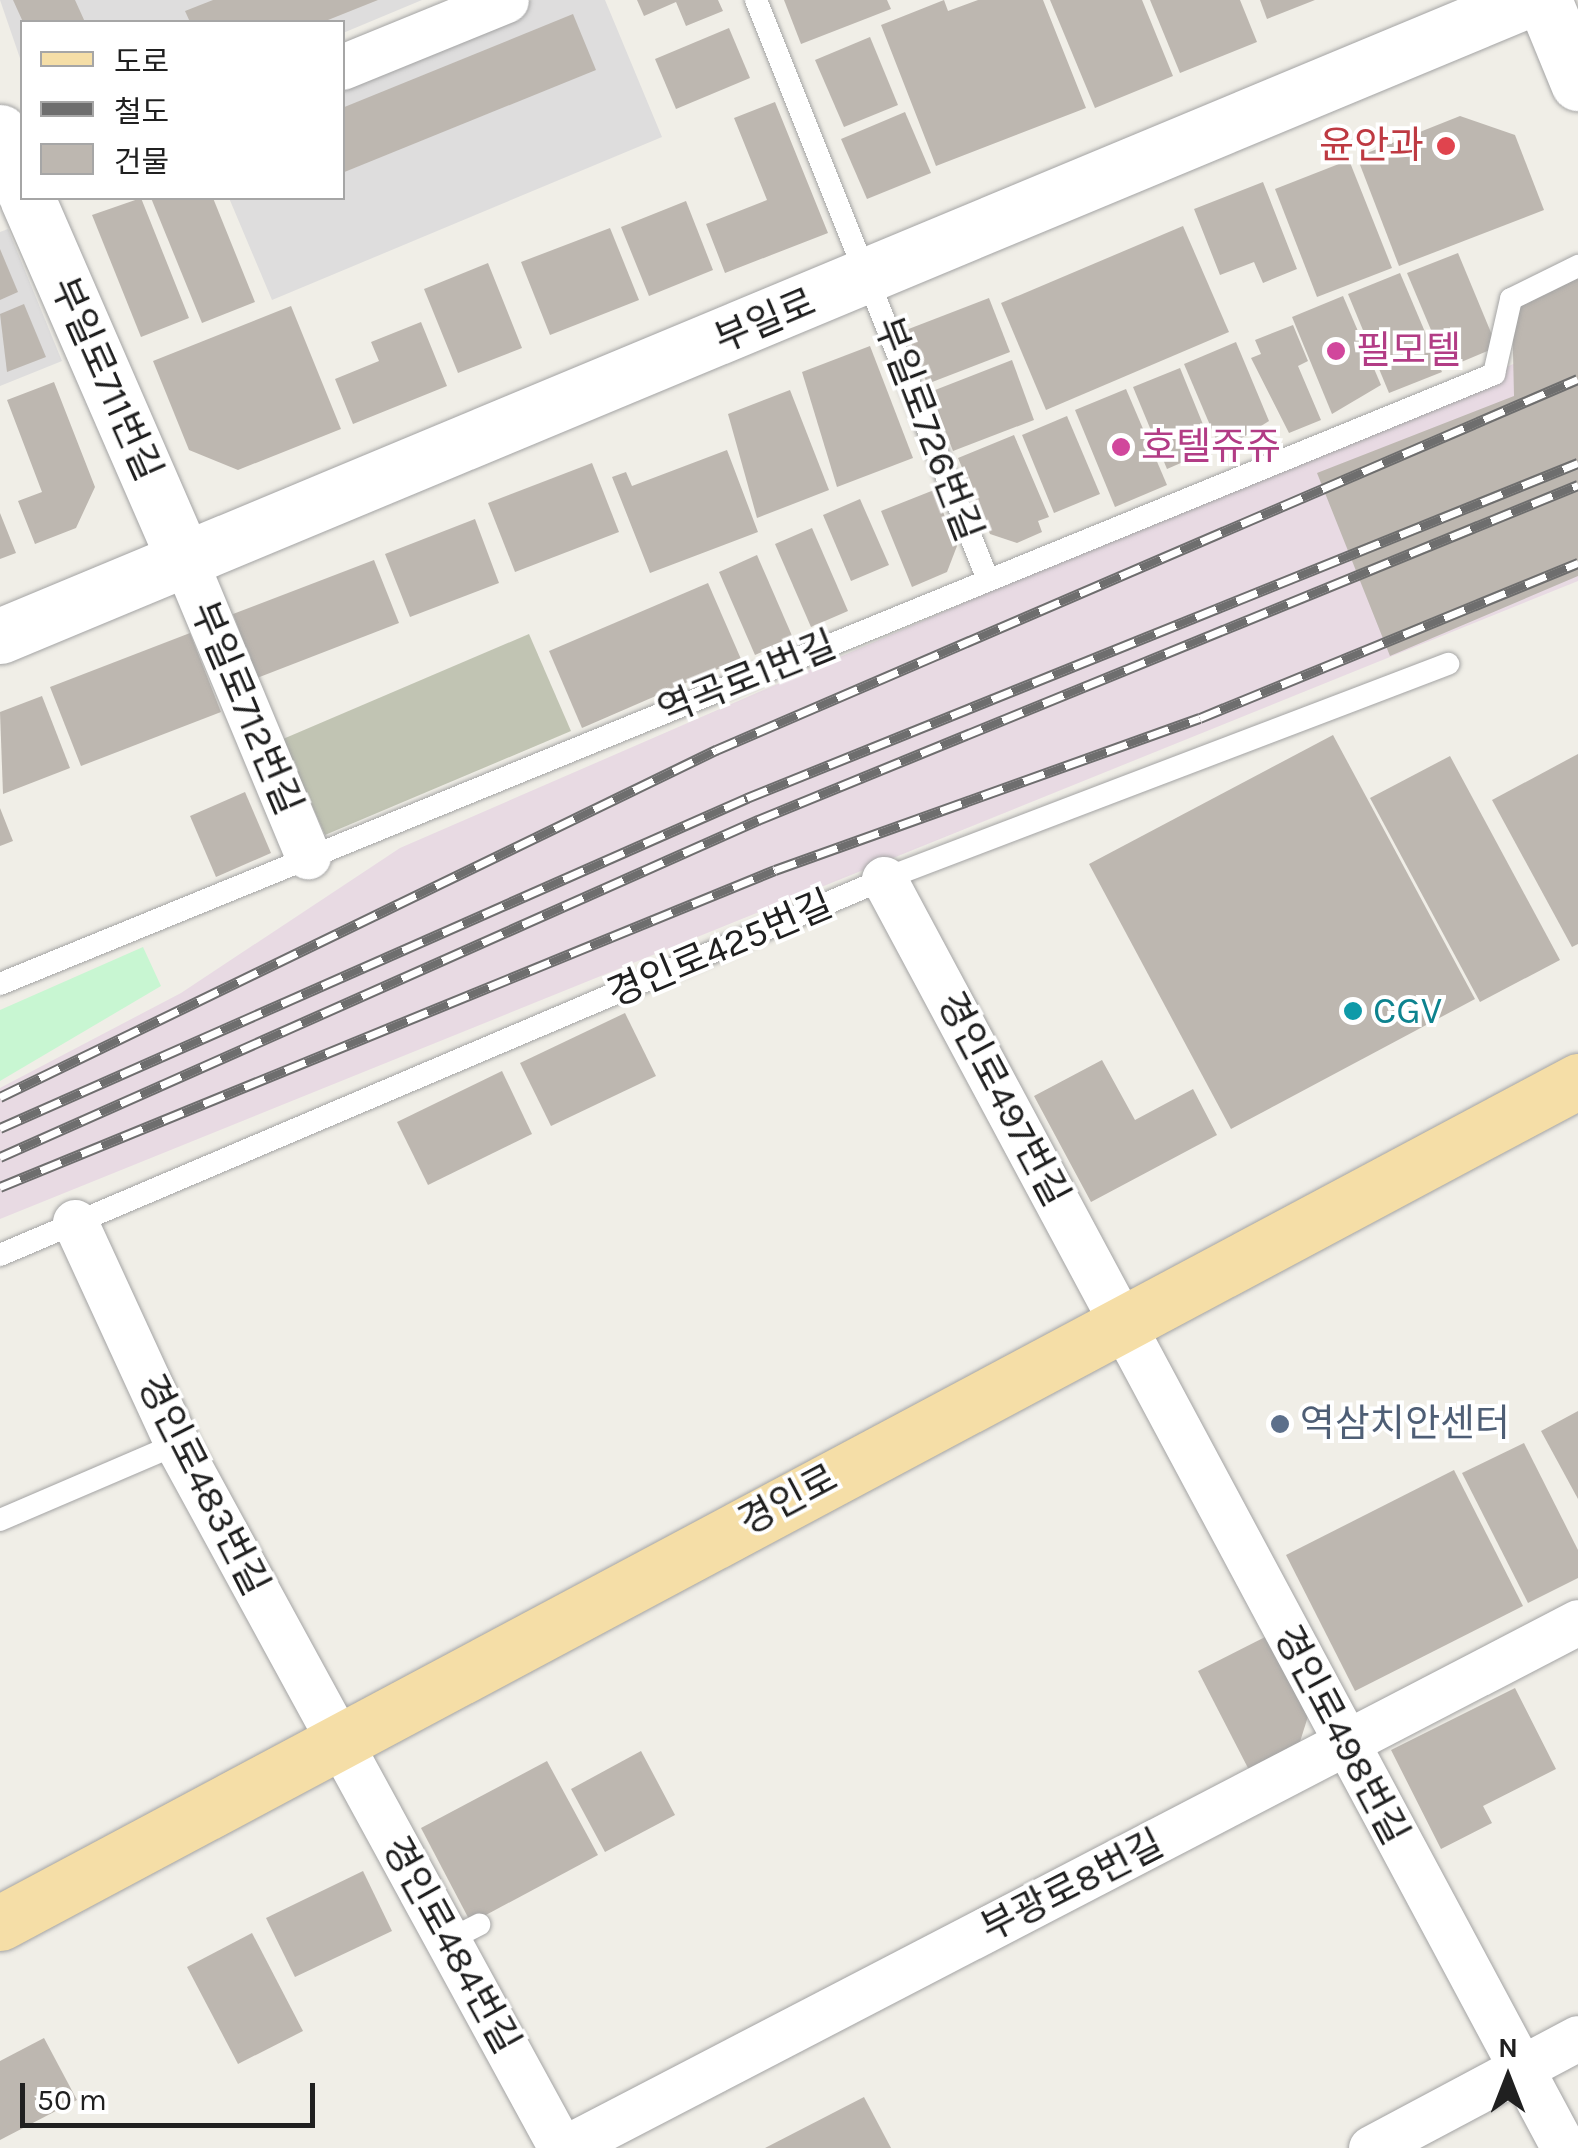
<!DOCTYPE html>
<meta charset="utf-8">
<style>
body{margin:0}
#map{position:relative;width:1578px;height:2148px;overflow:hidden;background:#f0eee7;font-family:Karla,"Noto Sans KR",sans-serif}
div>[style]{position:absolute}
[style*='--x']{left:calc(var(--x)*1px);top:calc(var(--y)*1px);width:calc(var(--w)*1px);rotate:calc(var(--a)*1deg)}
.residential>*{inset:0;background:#dedddd}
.industrial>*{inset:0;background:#e8dae3}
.construction>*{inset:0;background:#c1c4b3}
.park>*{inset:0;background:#c8f6d2}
.building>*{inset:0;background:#bdb7b0}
.roads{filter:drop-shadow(0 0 2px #a4a4a4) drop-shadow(0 0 2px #a4a4a4)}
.service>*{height:22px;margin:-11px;padding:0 11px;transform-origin:11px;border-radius:11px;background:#fff}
.minor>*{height:45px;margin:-22.5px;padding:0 22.5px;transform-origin:22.5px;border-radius:22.5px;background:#fff}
.tertiary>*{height:55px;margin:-27.5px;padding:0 27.5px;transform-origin:27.5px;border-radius:27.5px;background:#fff}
.primary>*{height:55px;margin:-27.5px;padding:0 27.5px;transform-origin:27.5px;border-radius:27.5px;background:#f5dea7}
.rail>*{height:11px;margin-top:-5.5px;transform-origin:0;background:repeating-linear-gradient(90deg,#fff 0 22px,#6e6e6e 0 44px);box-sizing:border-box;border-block:2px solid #6e6e6e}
.dots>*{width:28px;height:28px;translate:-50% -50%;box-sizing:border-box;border:5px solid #fff;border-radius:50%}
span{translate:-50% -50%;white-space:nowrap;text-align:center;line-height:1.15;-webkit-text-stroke:8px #fff;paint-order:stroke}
.health-label{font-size:38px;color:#be3a42}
.right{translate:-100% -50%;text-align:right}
.street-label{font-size:38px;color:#202020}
.hotel-label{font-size:38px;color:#b23c85}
.left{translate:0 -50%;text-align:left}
.culture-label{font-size:38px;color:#0d838f}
.service-label{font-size:38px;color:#4e5e75}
.legend{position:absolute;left:20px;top:20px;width:325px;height:180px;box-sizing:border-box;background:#fff;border:2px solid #a6a6a6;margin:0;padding:12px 18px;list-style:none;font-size:30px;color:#202020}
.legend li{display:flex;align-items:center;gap:20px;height:50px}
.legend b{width:50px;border:2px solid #a6a6a6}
.north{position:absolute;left:1458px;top:2028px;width:100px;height:100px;-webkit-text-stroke:8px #fff;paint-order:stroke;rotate:0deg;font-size:28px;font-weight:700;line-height:40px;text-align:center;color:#202020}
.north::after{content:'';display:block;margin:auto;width:35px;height:45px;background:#202020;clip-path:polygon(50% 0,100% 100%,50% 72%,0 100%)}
.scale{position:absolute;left:20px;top:2083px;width:295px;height:45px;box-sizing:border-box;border:5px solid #202020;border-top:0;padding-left:12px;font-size:30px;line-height:35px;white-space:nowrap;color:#202020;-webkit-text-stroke:8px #fff;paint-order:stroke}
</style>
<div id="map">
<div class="residential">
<div style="clip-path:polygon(0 0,422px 0,343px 33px,342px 22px,22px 22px,22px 64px)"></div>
<div style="clip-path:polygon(532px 0,605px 0,662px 137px,272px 300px,229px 198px,342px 198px,343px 79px)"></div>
<div style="clip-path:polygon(8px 229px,62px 361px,0 386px,0 232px)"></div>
</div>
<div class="industrial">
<div style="clip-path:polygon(1578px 336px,1578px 581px,0 1219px,0 1088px,181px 993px,400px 848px)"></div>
</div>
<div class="construction">
<div style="clip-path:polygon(529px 634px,571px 731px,325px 835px,283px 739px)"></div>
</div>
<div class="park">
<div style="clip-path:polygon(143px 947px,161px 986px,0 1081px,0 1010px)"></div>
</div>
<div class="building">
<div style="clip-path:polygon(13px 0,75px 0,85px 22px,23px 22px)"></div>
<div style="clip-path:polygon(213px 0,378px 0,323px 22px,190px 22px,185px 11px)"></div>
<div style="clip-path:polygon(637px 0,718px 0,723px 11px,686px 26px,676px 2px,644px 16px)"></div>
<div style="clip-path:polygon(784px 0,887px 0,891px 9px,801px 44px)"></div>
<div style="clip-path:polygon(944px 0,948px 11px,978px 0,1043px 0,1086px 108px,936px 166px,881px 25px)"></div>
<div style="clip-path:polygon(1050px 0,1142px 0,1173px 76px,1095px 108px)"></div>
<div style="clip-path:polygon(1150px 0,1240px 0,1257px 42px,1180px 73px)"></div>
<div style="clip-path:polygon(1260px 0,1315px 0,1267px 19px)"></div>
<div style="clip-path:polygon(573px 14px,596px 70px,342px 173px,342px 108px)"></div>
<div style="clip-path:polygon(729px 28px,750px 78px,676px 109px,655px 59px)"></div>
<div style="clip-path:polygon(870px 37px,898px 105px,844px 127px,815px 60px)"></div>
<div style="clip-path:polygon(775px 102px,828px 233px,725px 273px,706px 224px,767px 200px,734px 118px)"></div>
<div style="clip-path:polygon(905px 112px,931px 173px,867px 199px,841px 139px)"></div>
<div style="clip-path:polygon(1460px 116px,1515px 135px,1544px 210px,1399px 266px,1357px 157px)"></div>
<div style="clip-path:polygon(1349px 160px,1392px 268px,1317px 297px,1275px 189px)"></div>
<div style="clip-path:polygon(1263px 182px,1297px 269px,1263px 283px,1254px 262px,1220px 275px,1194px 209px)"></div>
<div style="clip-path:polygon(141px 198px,189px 318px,141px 337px,92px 215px)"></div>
<div style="clip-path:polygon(151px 198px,213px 198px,255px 302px,202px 323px)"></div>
<div style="clip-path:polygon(686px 201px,713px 270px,649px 296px,621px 227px)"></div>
<div style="clip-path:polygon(1183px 226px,1229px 332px,1046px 410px,1001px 303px)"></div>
<div style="clip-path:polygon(610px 228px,639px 300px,550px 335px,521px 262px)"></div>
<div style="clip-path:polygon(0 249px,18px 292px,0 300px)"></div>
<div style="clip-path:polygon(1458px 253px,1497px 347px,1447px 368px,1407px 273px)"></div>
<div style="clip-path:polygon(488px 263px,522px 348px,458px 373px,424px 289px)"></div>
<div style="clip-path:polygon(1400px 273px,1442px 372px,1389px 393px,1348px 294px)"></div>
<div style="clip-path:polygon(1578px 278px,1578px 576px,1390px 656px,1317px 473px,1514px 396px,1512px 310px)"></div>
<div style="clip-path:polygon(1343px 296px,1381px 385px,1332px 414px,1292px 317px)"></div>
<div style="clip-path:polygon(989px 298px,1010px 352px,927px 384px,906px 330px)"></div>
<div style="clip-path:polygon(24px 304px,46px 357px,7px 372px,0 314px)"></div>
<div style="clip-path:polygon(291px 306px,341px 429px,238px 470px,189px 450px,153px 361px)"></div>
<div style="clip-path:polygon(421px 322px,447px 386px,353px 424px,335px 379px,379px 361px,371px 342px)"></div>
<div style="clip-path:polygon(1293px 325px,1308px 361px,1298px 366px,1321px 420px,1289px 433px,1251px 358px,1261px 354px,1255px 340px)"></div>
<div style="clip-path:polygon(1236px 342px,1269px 421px,1221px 451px,1184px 364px)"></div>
<div style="clip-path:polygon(870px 346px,913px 458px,837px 487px,802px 372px)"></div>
<div style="clip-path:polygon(1012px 360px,1034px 420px,953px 451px,930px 392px)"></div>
<div style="clip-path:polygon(1180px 368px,1213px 449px,1167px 469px,1133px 387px)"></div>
<div style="clip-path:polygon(54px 382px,95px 487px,76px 528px,35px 544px,18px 501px,42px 492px,7px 400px)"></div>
<div style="clip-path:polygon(1126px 389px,1167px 485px,1115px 507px,1075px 410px)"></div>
<div style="clip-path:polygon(790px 390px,829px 490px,757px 518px,728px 414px)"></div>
<div style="clip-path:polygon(1067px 416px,1100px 494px,1054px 513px,1022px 435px)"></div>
<div style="clip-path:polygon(1014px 435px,1049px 517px,1038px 521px,1042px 532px,1017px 543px,990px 534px,958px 458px)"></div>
<div style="clip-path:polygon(727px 450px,758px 532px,650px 573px,612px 477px,626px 472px,632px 486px)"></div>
<div style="clip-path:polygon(592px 463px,619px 532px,515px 572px,488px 503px)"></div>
<div style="clip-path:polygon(934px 490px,957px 546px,947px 572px,912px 587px,881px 511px)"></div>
<div style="clip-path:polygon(860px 499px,889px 565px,851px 581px,823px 515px)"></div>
<div style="clip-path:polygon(0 513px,16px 553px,0 559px)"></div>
<div style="clip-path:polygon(475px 519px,499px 583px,410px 617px,385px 554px)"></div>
<div style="clip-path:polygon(812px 528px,848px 611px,811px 627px,775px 544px)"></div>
<div style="clip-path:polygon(757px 555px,793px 638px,755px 655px,719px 572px)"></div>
<div style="clip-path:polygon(374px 560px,399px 623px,257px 678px,233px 614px)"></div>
<div style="clip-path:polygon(708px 583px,741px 659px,582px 728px,549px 651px)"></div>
<div style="clip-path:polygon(190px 633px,221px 712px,81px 766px,50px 687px)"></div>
<div style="clip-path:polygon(42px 696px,70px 768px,3px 794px,0 712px)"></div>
<div style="clip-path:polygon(1333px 735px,1475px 999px,1231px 1129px,1089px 864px)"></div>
<div style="clip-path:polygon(1578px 754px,1578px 944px,1572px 947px,1492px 800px)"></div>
<div style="clip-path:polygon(1450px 756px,1560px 960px,1480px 1002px,1370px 798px)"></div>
<div style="clip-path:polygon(245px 792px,271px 853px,216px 877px,190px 816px)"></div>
<div style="clip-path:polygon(0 808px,13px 841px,0 846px)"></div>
<div style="clip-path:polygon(625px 1013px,656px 1076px,551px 1126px,520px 1063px)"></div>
<div style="clip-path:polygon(1102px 1060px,1135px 1120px,1193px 1089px,1217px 1135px,1091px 1202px,1034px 1096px)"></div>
<div style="clip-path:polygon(502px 1071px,532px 1134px,428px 1185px,397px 1122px)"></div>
<div style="clip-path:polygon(1578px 1411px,1578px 1499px,1541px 1431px)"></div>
<div style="clip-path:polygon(1524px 1443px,1578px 1550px,1578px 1578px,1528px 1603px,1462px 1473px)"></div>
<div style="clip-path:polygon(1454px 1470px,1523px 1606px,1355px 1691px,1286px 1555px)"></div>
<div style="clip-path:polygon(1271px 1634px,1310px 1710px,1299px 1745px,1249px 1770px,1198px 1671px)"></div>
<div style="clip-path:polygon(1515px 1688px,1556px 1769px,1483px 1806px,1492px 1823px,1441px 1849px,1391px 1750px)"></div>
<div style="clip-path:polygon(641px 1751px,675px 1815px,605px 1852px,571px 1789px)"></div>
<div style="clip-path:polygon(547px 1761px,598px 1855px,471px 1923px,421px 1828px)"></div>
<div style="clip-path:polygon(363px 1871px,392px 1931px,295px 1977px,266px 1918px)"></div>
<div style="clip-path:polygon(252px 1933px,303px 2031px,238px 2064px,187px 1967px)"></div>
<div style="clip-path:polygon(44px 2038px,77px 2100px,0 2140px,0 2061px)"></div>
<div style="clip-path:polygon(864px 2097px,891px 2148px,765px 2148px)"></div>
</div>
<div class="roads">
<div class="service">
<div style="--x:756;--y:0;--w:625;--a:68.2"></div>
<div style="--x:0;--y:984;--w:1614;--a:-22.21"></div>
<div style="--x:1494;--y:374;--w:77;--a:-77.2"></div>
<div style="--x:1511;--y:299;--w:75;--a:-26.2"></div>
<div style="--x:0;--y:1255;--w:961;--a:-23.04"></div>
<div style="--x:884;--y:879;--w:604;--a:-20.87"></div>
<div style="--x:0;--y:1520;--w:193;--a:-23.2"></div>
<div style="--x:449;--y:1940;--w:34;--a:-27"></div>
</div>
<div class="minor">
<div style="--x:342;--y:67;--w:177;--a:-22.2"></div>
<div style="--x:185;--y:561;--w:320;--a:67.4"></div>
<div style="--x:884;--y:879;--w:1440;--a:61.82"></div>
<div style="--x:75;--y:1222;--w:244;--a:65.3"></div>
<div style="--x:177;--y:1444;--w:802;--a:61.39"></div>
<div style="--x:565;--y:2148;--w:1141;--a:-27.44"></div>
<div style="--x:1371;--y:2148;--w:234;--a:-28"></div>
</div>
<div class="tertiary">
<div style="--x:1544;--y:0;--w:90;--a:67.7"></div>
<div style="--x:0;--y:132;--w:60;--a:68.6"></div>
<div style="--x:27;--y:198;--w:396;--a:66.5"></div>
<div style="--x:0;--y:636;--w:1654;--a:-22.61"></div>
</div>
<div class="primary">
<div style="--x:0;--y:1923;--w:1789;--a:-28.08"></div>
</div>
</div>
<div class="rail">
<div style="--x:0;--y:1097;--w:796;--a:-25.86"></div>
<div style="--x:716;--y:750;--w:938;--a:-23.29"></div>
<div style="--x:0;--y:1128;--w:817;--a:-23.83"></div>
<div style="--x:747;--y:798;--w:896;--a:-21.96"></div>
<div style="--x:0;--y:1157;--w:830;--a:-23.97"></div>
<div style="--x:758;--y:820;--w:886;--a:-22.22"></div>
<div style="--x:0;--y:1187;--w:837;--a:-22.25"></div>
<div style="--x:775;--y:870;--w:451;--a:-19.7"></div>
<div style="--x:1200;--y:718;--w:409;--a:-22.3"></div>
</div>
<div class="dots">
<div style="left:1446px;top:146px;background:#e0444e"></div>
<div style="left:1336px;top:351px;background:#d1479c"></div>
<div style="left:1121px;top:447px;background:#d1479c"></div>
<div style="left:1353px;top:1011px;background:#0f9aa8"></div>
<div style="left:1280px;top:1424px;background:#5c6f8a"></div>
</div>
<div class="health-label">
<span class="right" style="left:1424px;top:146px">윤안과</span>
</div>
<div class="street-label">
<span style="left:765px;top:321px;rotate:-23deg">부일로</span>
<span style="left:106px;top:379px;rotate:66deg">부일로711번길</span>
<span style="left:928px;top:429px;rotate:69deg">부일로726번길</span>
<span style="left:747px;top:678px;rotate:-22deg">역곡로1번길</span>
<span style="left:246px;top:708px;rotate:67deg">부일로712번길</span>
<span style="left:720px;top:949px;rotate:-23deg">경인로425번길</span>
<span style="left:1003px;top:1099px;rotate:62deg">경인로497번길</span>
<span style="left:203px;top:1485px;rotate:63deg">경인로483번길</span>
<span style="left:788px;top:1500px;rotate:-28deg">경인로</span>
<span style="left:1341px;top:1735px;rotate:62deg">경인로498번길</span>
<span style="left:1072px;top:1886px;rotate:-27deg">부광로8번길</span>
<span style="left:451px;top:1945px;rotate:61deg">경인로484번길</span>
</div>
<div class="hotel-label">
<span class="left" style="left:1356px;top:351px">필모텔</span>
<span class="left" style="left:1141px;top:447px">호텔쥬쥬</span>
</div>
<div class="culture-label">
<span class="left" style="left:1373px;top:1011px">CGV</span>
</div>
<div class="service-label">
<span class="left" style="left:1300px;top:1424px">역삼치안센터</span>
</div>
<ul class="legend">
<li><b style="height:12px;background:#f5dea7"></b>도로</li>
<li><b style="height:12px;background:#6e6e6e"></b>철도</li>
<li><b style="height:28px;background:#bdb7b0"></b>건물</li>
</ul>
<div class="north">N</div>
<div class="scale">50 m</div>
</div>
